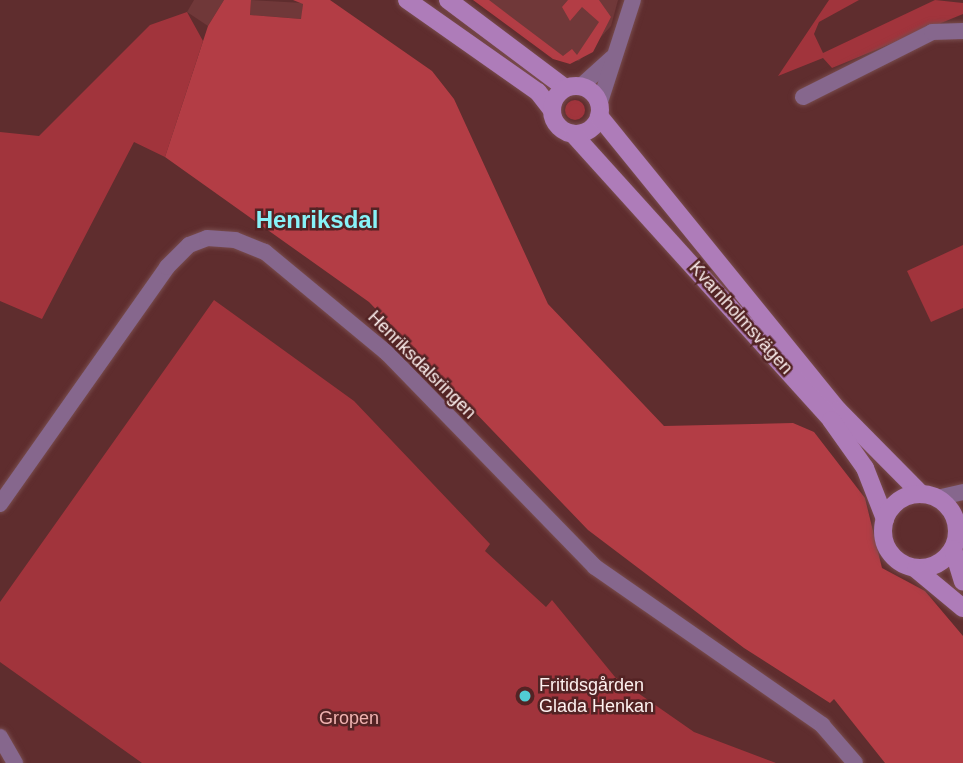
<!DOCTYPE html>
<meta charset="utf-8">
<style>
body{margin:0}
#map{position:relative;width:963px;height:763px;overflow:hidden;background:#5f2d2e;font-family:Helvetica,sans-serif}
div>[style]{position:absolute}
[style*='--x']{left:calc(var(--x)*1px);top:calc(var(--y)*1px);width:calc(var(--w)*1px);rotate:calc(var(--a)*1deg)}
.built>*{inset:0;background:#703839}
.green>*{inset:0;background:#a1343c}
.round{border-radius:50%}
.forest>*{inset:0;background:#b33d45}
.roads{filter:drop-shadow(0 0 2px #784c4d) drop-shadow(0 0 2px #784c4d)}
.street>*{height:16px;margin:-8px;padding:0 8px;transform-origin:8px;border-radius:8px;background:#86678d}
.secondary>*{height:18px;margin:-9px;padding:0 9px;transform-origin:9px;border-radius:9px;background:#ae7cb9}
.secondary>.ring{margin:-9px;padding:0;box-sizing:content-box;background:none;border:18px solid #ae7cb9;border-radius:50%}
.dots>*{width:19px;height:19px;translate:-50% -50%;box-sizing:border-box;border:4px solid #532324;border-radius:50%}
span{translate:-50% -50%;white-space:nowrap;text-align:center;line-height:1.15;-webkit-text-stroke:5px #532324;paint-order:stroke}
.street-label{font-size:18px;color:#fdf0ef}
.poi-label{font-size:18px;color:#fdf0ef}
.left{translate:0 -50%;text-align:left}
.park-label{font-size:18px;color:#f0b2b0}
.district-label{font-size:24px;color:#87f2f8;font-weight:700}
</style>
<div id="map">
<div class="built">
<div style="clip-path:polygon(194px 0,224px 0,208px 26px,187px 12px)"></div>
<div style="clip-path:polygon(251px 0,303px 3px,302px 19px,250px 15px)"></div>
<div style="clip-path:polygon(485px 0,618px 0,611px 26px,579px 61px,562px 59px)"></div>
</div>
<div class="green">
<div style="clip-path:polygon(829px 0,859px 0,819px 22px,814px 34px,823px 53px,935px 0,963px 3px,963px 14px,832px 68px,823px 58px,778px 76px)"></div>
<div style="clip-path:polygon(187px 12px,203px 41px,165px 157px,134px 142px,42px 319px,0 301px,0 132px,39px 136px,150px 25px)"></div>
<div class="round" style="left:565px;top:100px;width:20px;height:20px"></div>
<div style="clip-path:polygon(963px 245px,963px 308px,931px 322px,907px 271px)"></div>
<div style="clip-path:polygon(214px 300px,354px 401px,490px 544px,485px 551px,546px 607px,552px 600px,615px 677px,694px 732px,776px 763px,142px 763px,0 662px,0 602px)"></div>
</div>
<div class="forest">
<div style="clip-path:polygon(224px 0,251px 0,250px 15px,301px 19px,303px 4px,293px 0,330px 0,432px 71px,454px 99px,548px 304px,664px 426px,793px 423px,814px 432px,865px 498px,882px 568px,925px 591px,963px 636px,963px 763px,885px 763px,834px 699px,830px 703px,744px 648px,588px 530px,369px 302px,165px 157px,208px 26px)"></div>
<div style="clip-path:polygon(473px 0,489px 0,563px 56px,572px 49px,577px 55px,599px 22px,582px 7px,570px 21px,562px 7px,568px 0,599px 0,611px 17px,593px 52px,570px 64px,553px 59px)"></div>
</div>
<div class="roads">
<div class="street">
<div style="--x:580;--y:87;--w:43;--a:-42.2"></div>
<div style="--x:803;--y:97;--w:144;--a:-26.7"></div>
<div style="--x:932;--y:32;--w:31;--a:-2"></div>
<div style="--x:599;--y:105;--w:110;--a:-72.1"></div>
<div style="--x:937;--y:498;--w:27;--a:-13"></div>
<div style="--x:0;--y:504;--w:290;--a:-54.8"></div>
<div style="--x:167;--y:267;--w:31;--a:-45"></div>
<div style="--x:189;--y:245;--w:19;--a:-21"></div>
<div style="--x:207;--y:238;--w:28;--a:4"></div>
<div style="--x:235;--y:240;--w:32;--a:22"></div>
<div style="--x:265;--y:252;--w:158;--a:39.6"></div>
<div style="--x:387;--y:353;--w:298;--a:45.8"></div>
<div style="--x:595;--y:567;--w:277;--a:34.8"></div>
<div style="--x:822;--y:725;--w:50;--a:49"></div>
<div style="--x:957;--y:534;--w:7;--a:-34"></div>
<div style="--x:0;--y:737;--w:30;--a:60"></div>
</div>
<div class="secondary">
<div style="--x:407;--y:0;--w:160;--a:35.1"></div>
<div style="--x:538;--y:92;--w:23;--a:52"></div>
<div style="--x:448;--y:0;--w:146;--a:36.9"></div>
<div class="ring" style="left:552px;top:86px;width:30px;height:30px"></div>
<div style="--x:599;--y:116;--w:379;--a:50.9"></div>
<div style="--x:838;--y:410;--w:118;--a:45.3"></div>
<div style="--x:573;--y:134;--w:385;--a:47.9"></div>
<div style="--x:831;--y:420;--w:59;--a:54.7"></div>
<div style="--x:865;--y:468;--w:55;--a:68.6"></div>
<div class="ring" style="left:883px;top:494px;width:56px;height:56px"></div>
<div style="--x:953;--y:549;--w:34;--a:73"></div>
<div style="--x:916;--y:569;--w:61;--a:39.7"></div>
</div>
</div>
<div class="dots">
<div style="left:525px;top:696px;background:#51ccd3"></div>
</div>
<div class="street-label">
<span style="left:741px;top:318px;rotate:48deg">Kvarnholmsvägen</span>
<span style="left:422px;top:365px;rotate:45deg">Henriksdalsringen</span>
</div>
<div class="poi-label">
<span class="left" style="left:539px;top:696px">Fritidsgården<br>Glada Henkan</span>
</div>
<div class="park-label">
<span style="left:349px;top:718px">Gropen</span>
</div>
<div class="district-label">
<span style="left:317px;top:220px">Henriksdal</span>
</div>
</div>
